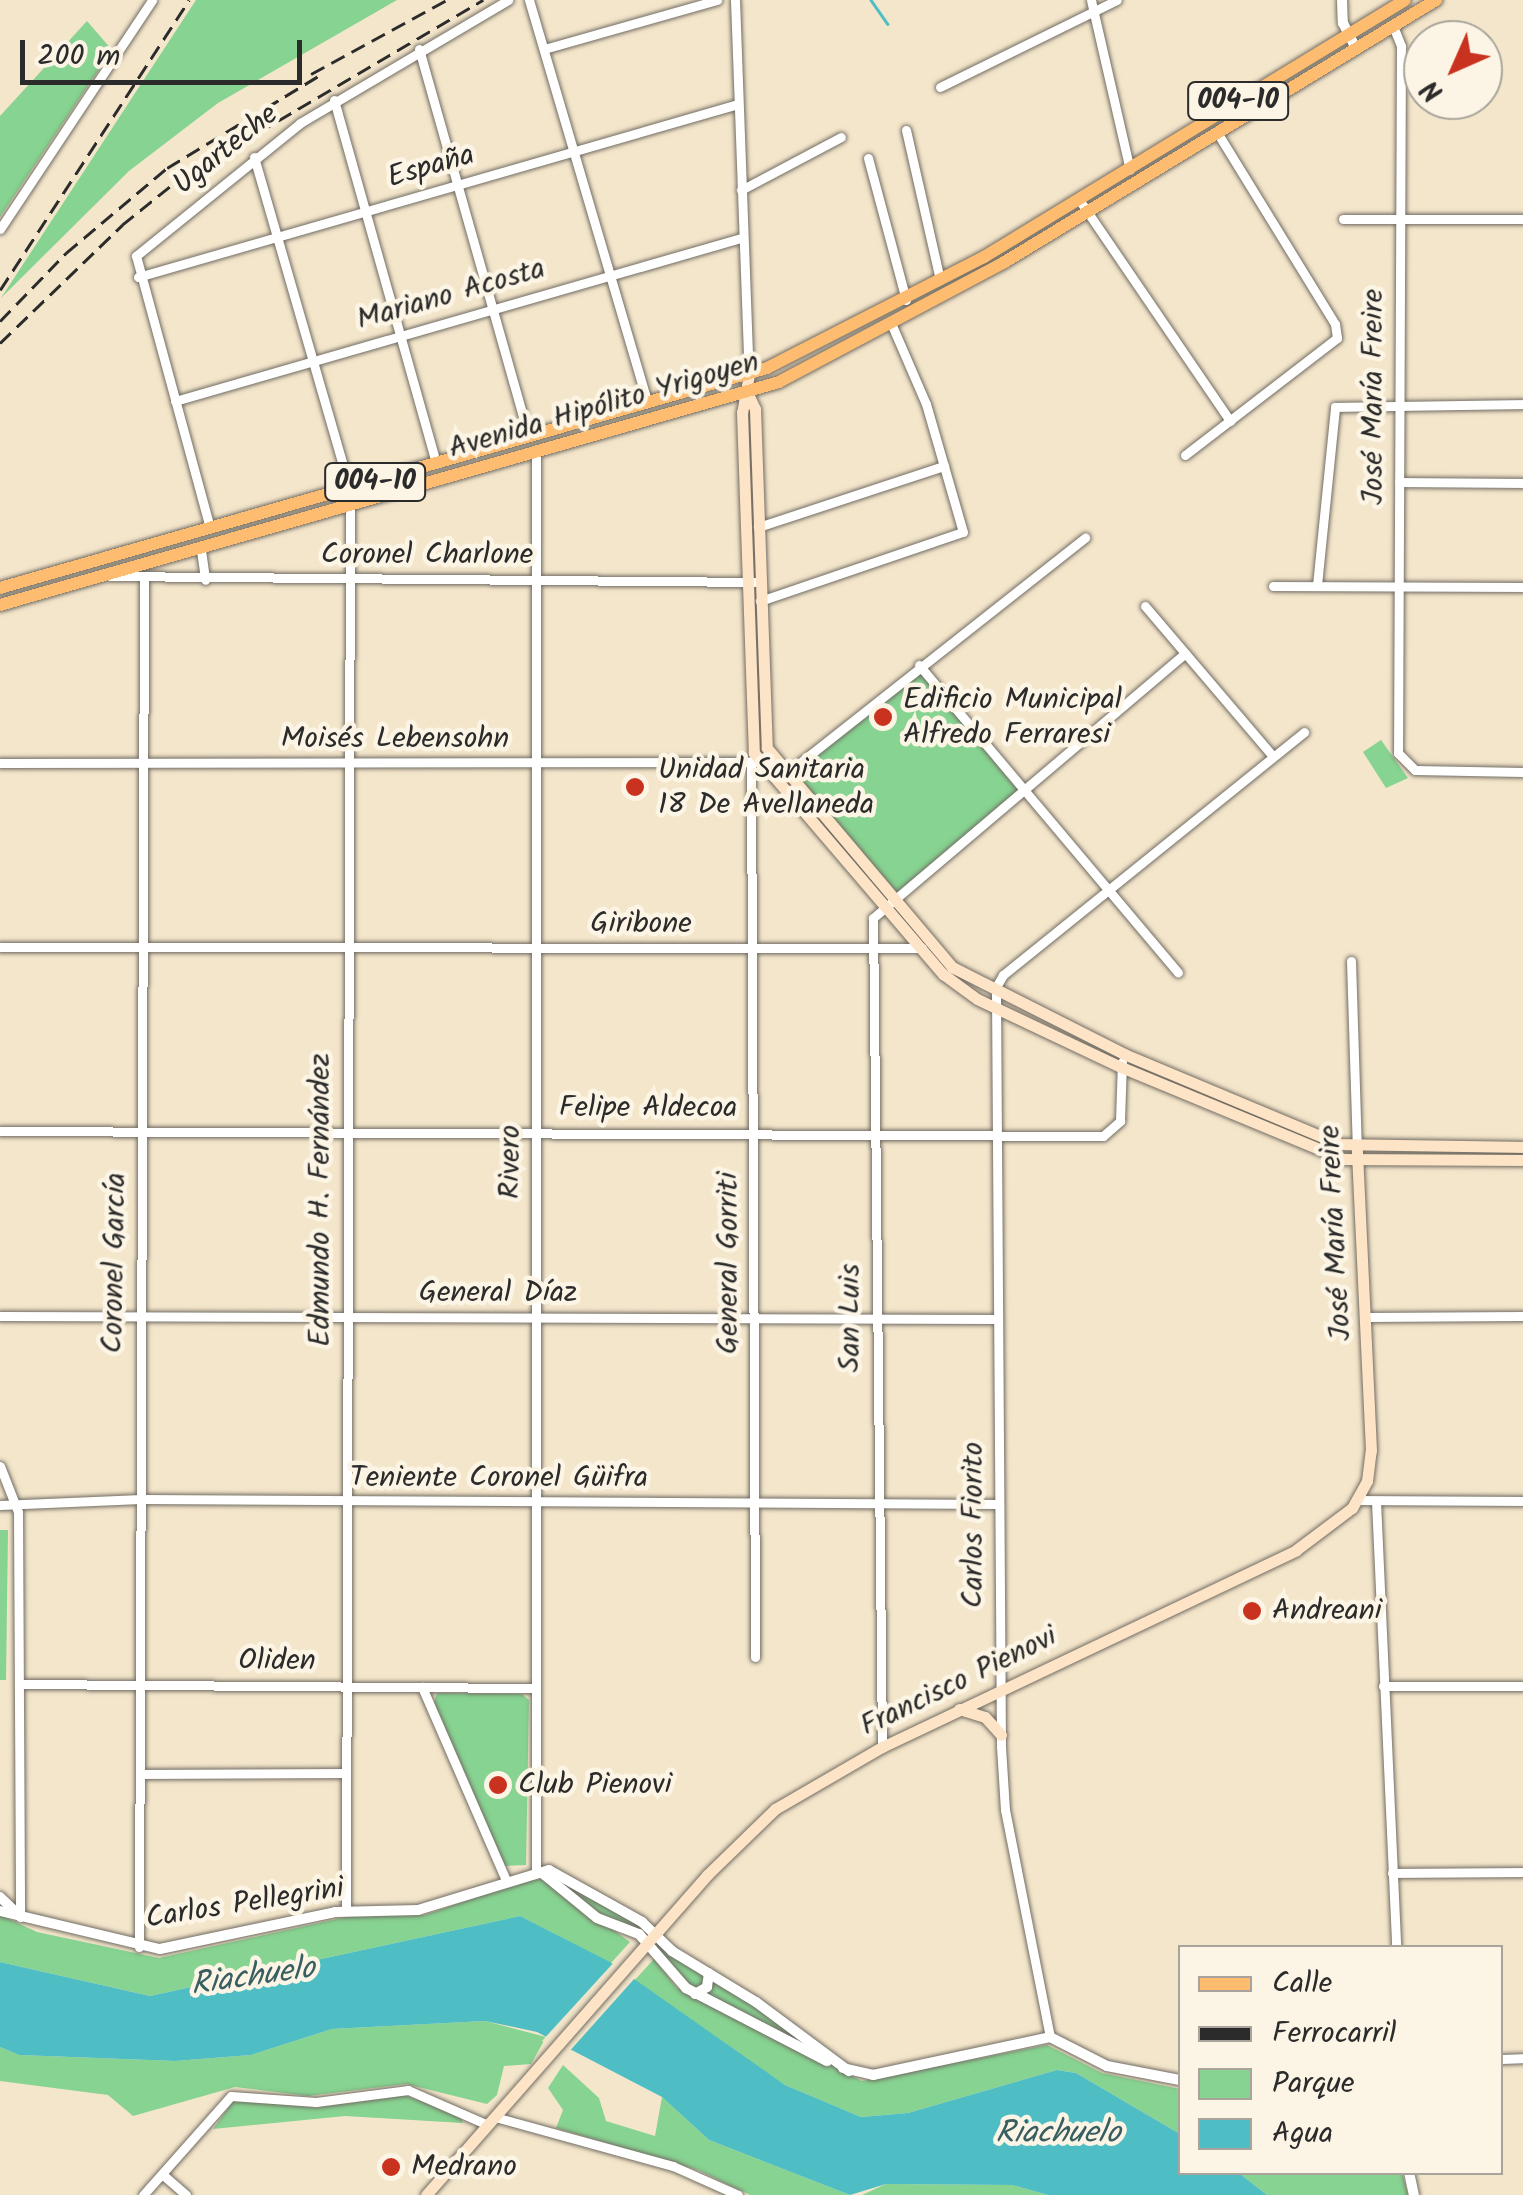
<!DOCTYPE html>
<meta charset="utf-8">
<style>
body{margin:0}
#map{position:relative;width:1523px;height:2195px;overflow:hidden;background:#f4e6cb;font-family:Kalam,sans-serif}
div>[style]{position:absolute}
[style*='--x']{left:calc(var(--x)*1px);top:calc(var(--y)*1px);width:calc(var(--w)*1px);rotate:calc(var(--a)*1deg)}
.green>*{inset:0;background:#87d391}
.water>*{inset:0;background:#4fbec4}
.pier>*{inset:0;background:#f4e6cb}
.stream>*{height:2.5px;margin:-1.25px;padding:0 1.25px;transform-origin:1.25px;border-radius:1.25px;background:#4fbec4}
.roads{filter:drop-shadow(0 0 2px #716c63) drop-shadow(0 0 2px #716c63)}
.minor>*{height:9px;margin:-4.5px;padding:0 4.5px;transform-origin:4.5px;border-radius:4.5px;background:#fff}
.tertiary>*{height:10px;margin:-5px;padding:0 5px;transform-origin:5px;border-radius:5px;background:#fff}
.secondary>*{height:11px;margin:-5.5px;padding:0 5.5px;transform-origin:5.5px;border-radius:5.5px;background:#fee4c6}
.primary>*{height:12px;margin:-6px;padding:0 6px;transform-origin:6px;border-radius:6px;background:#fdbc70}
.rail>*{height:2.5px;margin-top:-1.25px;transform-origin:0;background:repeating-linear-gradient(90deg,#2b2b2b 0 15px,transparent 0 23px)}
.dots>*{width:28px;height:28px;translate:-50% -50%;box-sizing:border-box;border:5px solid #fcf5e5;border-radius:50%}
span{translate:-50% -50%;white-space:nowrap;text-align:center;line-height:1.15;-webkit-text-stroke:9px #fcf5e5;paint-order:stroke}
.shield-label span{padding:2px 8px;background:#fcf5e5;border:2px solid;border-radius:8px;-webkit-text-stroke-width:0}
.shield-label{font-size:28px;color:#2b2b2b;font-weight:700}
.street-label{font-size:30px;color:#2b2b2b}
.poi-label{font-size:30px;color:#2b2b2b}
.left{translate:0 -50%;text-align:left}
.water-label{font-size:32px;color:#385e61;font-style:italic}
.legend{position:absolute;left:1178px;top:1945px;width:325px;height:230px;box-sizing:border-box;background:#fcf5e5;border:2px solid #a8a49b;margin:0;padding:12px 18px;list-style:none;font-size:30px;color:#2b2b2b}
.legend li{display:flex;align-items:center;gap:20px;height:50px}
.legend b{width:50px;border:2px solid #a8a49b}
.north{position:absolute;left:1403px;top:20px;width:100px;height:100px;box-sizing:border-box;background:#fcf5e5;border:2px solid #a8a49b;border-radius:50%;rotate:225deg;font-size:28px;font-weight:700;line-height:40px;text-align:center;color:#2b2b2b}
.north::after{content:'';display:block;margin:auto;width:35px;height:45px;background:#c8321e;clip-path:polygon(50% 0,100% 100%,50% 72%,0 100%)}
.scale{position:absolute;left:20px;top:40px;width:282px;height:45px;box-sizing:border-box;border:5px solid #2b2b2b;border-top:0;padding-left:12px;font-size:30px;line-height:35px;white-space:nowrap;color:#2b2b2b;-webkit-text-stroke:8px #fcf5e5;paint-order:stroke}
</style>
<div id="map">
<div class="green">
<div style="clip-path:polygon(196px 0,397px 0,218px 103px,129px 171px,1px 298px)"></div>
<div style="clip-path:polygon(87px 21px,112px 50px,0 217px,0 116px)"></div>
<div style="clip-path:polygon(919px 665px,1022px 788px,892px 897px,787px 773px)"></div>
<div style="clip-path:polygon(1381px 740px,1408px 778px,1386px 788px,1363px 752px)"></div>
<div style="clip-path:polygon(0 1530px,8px 1530px,6px 1680px,0 1680px)"></div>
<div style="clip-path:polygon(437px 1693px,522px 1694px,529px 1700px,526px 1865px,505px 1866px,433px 1706px)"></div>
<div style="clip-path:polygon(543px 1870px,642px 1922px,672px 1951px,849px 2071px,686px 1988px,639px 1934px,603px 1921px)"></div>
<div style="clip-path:polygon(530px 1879px,544px 1880px,630px 1942px,611px 1963px,520px 1916px,150px 1996px,0 1962px,0 1915px,37px 1932px,159px 1958px,346px 1917px,425px 1915px)"></div>
<div style="clip-path:polygon(654px 1959px,677px 1988px,862px 2081px,1047px 2045px,1102px 2073px,1180px 2089px,1180px 2134px,1076px 2073px,1057px 2070px,908px 2113px,861px 2117px,785px 2085px,633px 1982px)"></div>
<div style="clip-path:polygon(485px 2021px,546px 2037px,531px 2064px,504px 2066px,497px 2095px,487px 2104px,406px 2084px,308px 2096px,235px 2087px,133px 2116px,108px 2095px,0 2081px,0 2047px,19px 2055px,175px 2061px,251px 2055px,332px 2029px)"></div>
<div style="clip-path:polygon(563px 2065px,599px 2098px,606px 2121px,655px 2136px,662px 2097px,709px 2140px,850px 2195px,750px 2195px,698px 2170px,556px 2128px,563px 2110px,548px 2088px)"></div>
<div style="clip-path:polygon(398px 2093px,460px 2115px,463px 2123px,345px 2116px,213px 2129px,235px 2099px,317px 2108px)"></div>
<div style="clip-path:polygon(1239px 2173px,1402px 2173px,1408px 2195px,1267px 2195px)"></div>
<div style="clip-path:polygon(886px 2184px,1012px 2185px,1048px 2195px,862px 2195px)"></div>
</div>
<div class="water">
<div style="clip-path:polygon(520px 1916px,610px 1962px,785px 2085px,861px 2117px,908px 2113px,1057px 2070px,1076px 2073px,1180px 2134px,1180px 2172px,1239px 2173px,1267px 2195px,1048px 2195px,1012px 2185px,886px 2184px,850px 2195px,709px 2140px,662px 2097px,537px 2032px,485px 2021px,332px 2029px,251px 2055px,175px 2061px,19px 2055px,0 2047px,0 1962px,150px 1996px)"></div>
</div>
<div class="pier">
<div style="clip-path:polygon(616px 1960px,635px 1978px,567px 2054px,542px 2041px)"></div>
</div>
<div class="stream">
<div style="--x:871;--y:0;--w:29;--a:55"></div>
</div>
<div class="roads">
<div class="minor">
<div style="--x:529;--y:0;--w:419;--a:73.6"></div>
<div style="--x:735;--y:0;--w:374;--a:87.9"></div>
<div style="--x:1091;--y:0;--w:174;--a:77.1"></div>
<div style="--x:1393;--y:26;--w:22;--a:68"></div>
<div style="--x:1401;--y:46;--w:707;--a:90.24"></div>
<div style="--x:1398;--y:753;--w:24;--a:45"></div>
<div style="--x:1415;--y:770;--w:108;--a:1.1"></div>
<div style="--x:419;--y:49;--w:403;--a:74.2"></div>
<div style="--x:544;--y:49;--w:180;--a:-15.8"></div>
<div style="--x:940;--y:87;--w:197;--a:-26.2"></div>
<div style="--x:334;--y:100;--w:378;--a:74.3"></div>
<div style="--x:906;--y:130;--w:154;--a:77.2"></div>
<div style="--x:254;--y:157;--w:346;--a:73.9"></div>
<div style="--x:350;--y:489;--w:1421;--a:90.16"></div>
<div style="--x:868;--y:158;--w:147;--a:75"></div>
<div style="--x:741;--y:190;--w:113;--a:-27.9"></div>
<div style="--x:1078;--y:198;--w:270;--a:55.7"></div>
<div style="--x:1343;--y:219;--w:180;--a:0"></div>
<div style="--x:0;--y:229;--w:275;--a:-56.4"></div>
<div style="--x:138;--y:277;--w:624;--a:-16.08"></div>
<div style="--x:175;--y:401;--w:589;--a:-16.07"></div>
<div style="--x:536;--y:452;--w:1420;--a:90"></div>
<div style="--x:1185;--y:455;--w:192;--a:-37.6"></div>
<div style="--x:1337;--y:338;--w:14;--a:-98"></div>
<div style="--x:1335;--y:324;--w:225;--a:-121.6"></div>
<div style="--x:1399;--y:482;--w:124;--a:0.5"></div>
<div style="--x:758;--y:527;--w:196;--a:-18.2"></div>
<div style="--x:210;--y:528;--w:282;--a:-105.2"></div>
<div style="--x:136;--y:256;--w:211;--a:-39"></div>
<div style="--x:300;--y:123;--w:242;--a:-30.6"></div>
<div style="--x:201;--y:550;--w:30;--a:82"></div>
<div style="--x:110;--y:576;--w:644;--a:0.53"></div>
<div style="--x:1317;--y:585;--w:179;--a:-84.2"></div>
<div style="--x:1335;--y:407;--w:188;--a:-0.9"></div>
<div style="--x:1273;--y:586;--w:250;--a:0.2"></div>
<div style="--x:760;--y:601;--w:214;--a:-18.8"></div>
<div style="--x:963;--y:532;--w:133;--a:-106.1"></div>
<div style="--x:926;--y:404;--w:88;--a:-113.4"></div>
<div style="--x:1145;--y:606;--w:196;--a:49.6"></div>
<div style="--x:919;--y:665;--w:402;--a:49.9"></div>
<div style="--x:751;--y:761;--w:896;--a:89.74"></div>
<div style="--x:0;--y:763;--w:760;--a:-0.08"></div>
<div style="--x:760;--y:762;--w:29;--a:22"></div>
<div style="--x:787;--y:773;--w:380;--a:-38.3"></div>
<div style="--x:0;--y:947;--w:922;--a:0.06"></div>
<div style="--x:1351;--y:961;--w:187;--a:88.2"></div>
<div style="--x:0;--y:1131;--w:1103;--a:0.26"></div>
<div style="--x:1103;--y:1136;--w:23;--a:-41"></div>
<div style="--x:1120;--y:1121;--w:59;--a:-88.1"></div>
<div style="--x:0;--y:1316;--w:996;--a:0.17"></div>
<div style="--x:1366;--y:1317;--w:157;--a:-0.4"></div>
<div style="--x:0;--y:1466;--w:49;--a:68.6"></div>
<div style="--x:18;--y:1512;--w:405;--a:89.7"></div>
<div style="--x:1358;--y:1500;--w:165;--a:0.3"></div>
<div style="--x:1376;--y:1501;--w:447;--a:87.4"></div>
<div style="--x:0;--y:1505;--w:141;--a:-2.4"></div>
<div style="--x:141;--y:1499;--w:858;--a:0.33"></div>
<div style="--x:21;--y:1684;--w:513;--a:0.45"></div>
<div style="--x:1383;--y:1686;--w:140;--a:0"></div>
<div style="--x:422;--y:1687;--w:210;--a:66.5"></div>
<div style="--x:882;--y:1747;--w:829;--a:-90.62"></div>
<div style="--x:873;--y:918;--w:409;--a:-40.3"></div>
<div style="--x:141;--y:1774;--w:203;--a:-0.3"></div>
<div style="--x:1392;--y:1873;--w:131;--a:-0.4"></div>
<div style="--x:139;--y:1947;--w:1367;--a:-89.79"></div>
<div style="--x:1050;--y:2037;--w:231;--a:-101.2"></div>
<div style="--x:1005;--y:1810;--w:64;--a:-93.6"></div>
<div style="--x:1001;--y:1746;--w:759;--a:-90.38"></div>
<div style="--x:996;--y:987;--w:14;--a:-60"></div>
<div style="--x:1003;--y:975;--w:387;--a:-38.9"></div>
<div style="--x:1500;--y:2059;--w:23;--a:-2"></div>
<div style="--x:495;--y:2117;--w:185;--a:15.4"></div>
<div style="--x:673;--y:2166;--w:71;--a:24"></div>
<div style="--x:162;--y:2174;--w:32;--a:41"></div>
<div style="--x:143;--y:2195;--w:132;--a:-48.4"></div>
<div style="--x:231;--y:2096;--w:85;--a:4"></div>
<div style="--x:316;--y:2102;--w:93;--a:-7.4"></div>
<div style="--x:408;--y:2090;--w:87;--a:23.6"></div>
</div>
<div class="tertiary">
<div style="--x:1342;--y:0;--w:23;--a:88"></div>
<div style="--x:1343;--y:23;--w:28;--a:63"></div>
<div style="--x:542;--y:1873;--w:71;--a:39.3"></div>
<div style="--x:597;--y:1918;--w:45;--a:20.9"></div>
<div style="--x:639;--y:1934;--w:72;--a:49"></div>
<div style="--x:686;--y:1988;--w:159;--a:27.4"></div>
<div style="--x:0;--y:1897;--w:28;--a:44"></div>
<div style="--x:0;--y:1911;--w:164;--a:13.4"></div>
<div style="--x:160;--y:1949;--w:179;--a:-11.9"></div>
<div style="--x:335;--y:1912;--w:83;--a:-1.4"></div>
<div style="--x:418;--y:1910;--w:137;--a:-17"></div>
<div style="--x:549;--y:1870;--w:107;--a:29.2"></div>
<div style="--x:642;--y:1922;--w:42;--a:44"></div>
<div style="--x:672;--y:1951;--w:98;--a:31.3"></div>
<div style="--x:756;--y:2002;--w:116;--a:36.6"></div>
<div style="--x:695;--y:1994;--w:14;--a:-30"></div>
<div style="--x:707;--y:1987;--w:14;--a:-82"></div>
<div style="--x:843;--y:2068;--w:31;--a:13"></div>
<div style="--x:873;--y:2075;--w:181;--a:-12.1"></div>
<div style="--x:1050;--y:2037;--w:64;--a:27"></div>
<div style="--x:1107;--y:2066;--w:74;--a:10.9"></div>
<div style="--x:1409;--y:2172;--w:24;--a:78"></div>
</div>
<div class="secondary">
<div style="--x:749;--y:374;--w:39;--a:100"></div>
<div style="--x:742;--y:412;--w:341;--a:88"></div>
<div style="--x:754;--y:753;--w:291;--a:49.5"></div>
<div style="--x:943;--y:974;--w:42;--a:36.3"></div>
<div style="--x:977;--y:999;--w:159;--a:25.3"></div>
<div style="--x:1121;--y:1067;--w:240;--a:22.5"></div>
<div style="--x:1343;--y:1159;--w:180;--a:0.3"></div>
<div style="--x:748;--y:394;--w:17;--a:65"></div>
<div style="--x:755;--y:409;--w:339;--a:88"></div>
<div style="--x:767;--y:748;--w:287;--a:49.8"></div>
<div style="--x:952;--y:967;--w:193;--a:26.8"></div>
<div style="--x:1124;--y:1054;--w:233;--a:22.7"></div>
<div style="--x:1339;--y:1144;--w:184;--a:0.9"></div>
<div style="--x:959;--y:1709;--w:27;--a:17"></div>
<div style="--x:985;--y:1717;--w:24;--a:48"></div>
<div style="--x:426;--y:2195;--w:426;--a:-48.7"></div>
<div style="--x:707;--y:1875;--w:95;--a:-44.1"></div>
<div style="--x:775;--y:1809;--w:124;--a:-30.1"></div>
<div style="--x:882;--y:1747;--w:458;--a:-25.4"></div>
<div style="--x:1296;--y:1550;--w:70;--a:-36.9"></div>
<div style="--x:1352;--y:1508;--w:31;--a:-61"></div>
<div style="--x:1367;--y:1481;--w:31;--a:-83"></div>
<div style="--x:1371;--y:1450;--w:302;--a:-92.7"></div>
</div>
<div class="primary">
<div style="--x:0;--y:588;--w:798;--a:-16"></div>
<div style="--x:767;--y:368;--w:244;--a:-27.1"></div>
<div style="--x:984;--y:257;--w:493;--a:-31.4"></div>
<div style="--x:0;--y:605;--w:810;--a:-15.97"></div>
<div style="--x:779;--y:382;--w:254;--a:-28"></div>
<div style="--x:1003;--y:263;--w:507;--a:-31.27"></div>
</div>
</div>
<div class="rail">
<div style="--x:311;--y:74;--w:155;--a:-28.6"></div>
<div style="--x:0;--y:290;--w:346;--a:-56.9"></div>
<div style="--x:0;--y:321;--w:95;--a:-45.9"></div>
<div style="--x:66;--y:253;--w:132;--a:-40.1"></div>
<div style="--x:167;--y:168;--w:183;--a:-31.3"></div>
<div style="--x:0;--y:343;--w:170;--a:-44"></div>
<div style="--x:122;--y:225;--w:73;--a:-38.9"></div>
<div style="--x:179;--y:179;--w:353;--a:-30.5"></div>
</div>
<div class="dots">
<div style="left:883px;top:717px;background:#c8321e"></div>
<div style="left:635px;top:787px;background:#c8321e"></div>
<div style="left:1252px;top:1611px;background:#c8321e"></div>
<div style="left:498px;top:1785px;background:#c8321e"></div>
<div style="left:391px;top:2167px;background:#c8321e"></div>
</div>
<div class="shield-label">
<span style="left:1238px;top:101px">004-10</span>
<span style="left:375px;top:482px">004-10</span>
</div>
<div class="street-label">
<span style="left:226px;top:150px;rotate:-39deg">Ugarteche</span>
<span style="left:431px;top:167px;rotate:-16deg">España</span>
<span style="left:451px;top:295px;rotate:-16deg">Mariano Acosta</span>
<span style="left:1374px;top:397px;rotate:-90deg">José María Freire</span>
<span style="left:604px;top:406px;rotate:-16deg">Avenida Hipólito Yrigoyen</span>
<span style="left:427px;top:555px">Coronel Charlone</span>
<span style="left:395px;top:739px">Moisés Lebensohn</span>
<span style="left:641px;top:924px">Giribone</span>
<span style="left:648px;top:1108px">Felipe Aldecoa</span>
<span style="left:511px;top:1162px;rotate:-90deg">Rivero</span>
<span style="left:321px;top:1200px;rotate:-90deg">Edmundo H. Fernández</span>
<span style="left:1336px;top:1233px;rotate:-93deg">José María Freire</span>
<span style="left:115px;top:1263px;rotate:-89deg">Coronel García</span>
<span style="left:729px;top:1263px;rotate:-90deg">General Gorriti</span>
<span style="left:498px;top:1293px">General Díaz</span>
<span style="left:851px;top:1318px;rotate:-90deg">San Luis</span>
<span style="left:499px;top:1478px">Teniente Coronel Güifra</span>
<span style="left:974px;top:1525px;rotate:-90deg">Carlos Fiorito</span>
<span style="left:277px;top:1661px">Oliden</span>
<span style="left:959px;top:1682px;rotate:-26deg">Francisco Pienovi</span>
<span style="left:245px;top:1904px;rotate:-9deg">Carlos Pellegrini</span>
</div>
<div class="poi-label">
<span class="left" style="left:903px;top:717px">Edificio Municipal<br>Alfredo Ferraresi</span>
<span class="left" style="left:658px;top:787px">Unidad Sanitaria<br>18 De Avellaneda</span>
<span class="left" style="left:1272px;top:1611px">Andreani</span>
<span class="left" style="left:518px;top:1785px">Club Pienovi</span>
<span class="left" style="left:411px;top:2167px">Medrano</span>
</div>
<div class="water-label">
<span style="left:253px;top:1978px;rotate:-8deg">Riachuelo</span>
<span style="left:1058px;top:2134px">Riachuelo</span>
</div>
<ul class="legend">
<li><b style="height:12px;background:#fdbc70"></b>Calle</li>
<li><b style="height:12px;background:#2b2b2b"></b>Ferrocarril</li>
<li><b style="height:28px;background:#87d391"></b>Parque</li>
<li><b style="height:28px;background:#4fbec4"></b>Agua</li>
</ul>
<div class="north">N</div>
<div class="scale">200 m</div>
</div>
